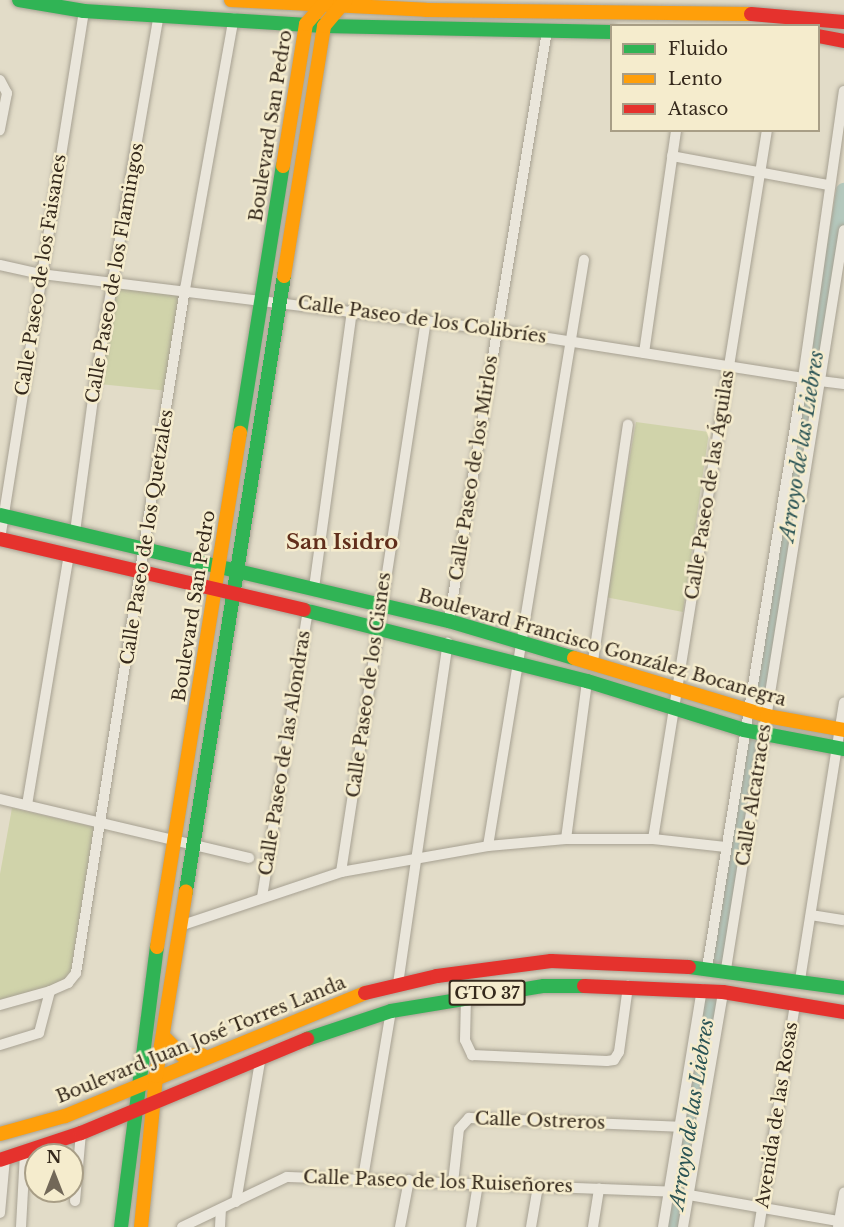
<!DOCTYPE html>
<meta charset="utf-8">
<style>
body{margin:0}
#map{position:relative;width:844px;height:1227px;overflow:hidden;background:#e2dcc8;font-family:"Libre Baskerville",serif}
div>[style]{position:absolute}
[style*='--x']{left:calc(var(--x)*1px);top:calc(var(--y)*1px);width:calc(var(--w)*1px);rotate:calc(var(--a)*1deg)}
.green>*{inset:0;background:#d0d3aa}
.river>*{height:16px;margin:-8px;padding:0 8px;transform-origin:8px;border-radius:8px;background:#b4c8bd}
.roads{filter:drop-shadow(0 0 2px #a7a192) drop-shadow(0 0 2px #a7a192)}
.street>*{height:10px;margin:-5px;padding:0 5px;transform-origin:5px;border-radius:5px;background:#eae6db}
.fast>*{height:14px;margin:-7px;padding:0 7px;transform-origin:7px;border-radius:7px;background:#30b455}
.slow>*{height:14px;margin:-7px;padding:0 7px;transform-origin:7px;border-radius:7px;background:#ff9f0a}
.jam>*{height:14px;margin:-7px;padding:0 7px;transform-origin:7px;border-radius:7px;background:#e5322d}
span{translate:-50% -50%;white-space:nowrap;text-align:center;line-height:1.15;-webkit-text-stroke:5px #f5eccd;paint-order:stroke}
.shield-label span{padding:2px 4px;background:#f5eccd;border:2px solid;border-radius:4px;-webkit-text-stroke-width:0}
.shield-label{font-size:16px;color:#35291c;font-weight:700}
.street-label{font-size:18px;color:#35291c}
.water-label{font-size:20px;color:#2b5455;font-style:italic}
.quarter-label{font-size:21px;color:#612e1b;font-weight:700}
.legend{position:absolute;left:610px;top:24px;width:210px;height:108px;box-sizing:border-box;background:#f5eccd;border:2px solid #a89e86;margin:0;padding:8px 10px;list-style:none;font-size:18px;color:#35291c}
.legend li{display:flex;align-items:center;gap:12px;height:30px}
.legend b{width:30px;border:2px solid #a89e86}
.north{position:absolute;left:24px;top:1143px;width:60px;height:60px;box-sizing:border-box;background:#f5eccd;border:2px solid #a89e86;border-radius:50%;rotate:0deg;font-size:16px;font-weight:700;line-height:24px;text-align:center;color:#35291c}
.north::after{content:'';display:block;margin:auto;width:21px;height:27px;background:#726858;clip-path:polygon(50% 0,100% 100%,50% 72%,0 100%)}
</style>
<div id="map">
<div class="green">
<div style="clip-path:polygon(117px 286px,180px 294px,169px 391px,99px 384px)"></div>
<div style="clip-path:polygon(636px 422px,709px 432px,683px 612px,605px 597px)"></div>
<div style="clip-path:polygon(12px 808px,94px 827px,70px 977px,46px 989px,0 1002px,0 874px)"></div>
</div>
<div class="river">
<div style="--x:760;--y:701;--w:517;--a:-80.65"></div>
<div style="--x:717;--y:959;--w:219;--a:-80.5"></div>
<div style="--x:673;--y:1227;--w:230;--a:-80.7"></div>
</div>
<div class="roads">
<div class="street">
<div style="--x:0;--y:80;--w:15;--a:62"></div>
<div style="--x:7;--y:93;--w:38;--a:101"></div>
<div style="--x:672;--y:156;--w:160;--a:10.5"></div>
<div style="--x:0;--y:265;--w:42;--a:12.4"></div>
<div style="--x:41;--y:274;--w:459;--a:7"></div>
<div style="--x:497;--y:330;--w:310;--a:8.9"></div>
<div style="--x:644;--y:353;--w:225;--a:-81.8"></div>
<div style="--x:820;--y:381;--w:24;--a:7"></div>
<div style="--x:75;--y:532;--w:149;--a:-82.3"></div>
<div style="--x:95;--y:384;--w:375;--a:-80.2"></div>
<div style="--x:0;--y:539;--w:535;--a:-80.96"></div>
<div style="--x:314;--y:588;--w:281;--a:-82.2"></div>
<div style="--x:449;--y:621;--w:598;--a:-80.57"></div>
<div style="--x:593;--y:661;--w:239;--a:-81.6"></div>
<div style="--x:0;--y:799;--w:256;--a:13.3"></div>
<div style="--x:27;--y:805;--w:254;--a:-80.5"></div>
<div style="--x:566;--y:839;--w:159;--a:-82.4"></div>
<div style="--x:653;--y:839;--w:718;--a:-80.87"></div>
<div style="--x:488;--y:846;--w:594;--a:-80.7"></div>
<div style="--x:341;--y:872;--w:559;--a:-81.25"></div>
<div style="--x:262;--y:897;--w:292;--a:-80.9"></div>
<div style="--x:811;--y:915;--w:33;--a:9"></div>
<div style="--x:180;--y:926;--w:170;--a:-18.5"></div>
<div style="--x:341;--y:872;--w:149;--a:-10"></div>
<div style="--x:488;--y:846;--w:78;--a:-5.1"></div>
<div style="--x:566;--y:839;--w:87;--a:0"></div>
<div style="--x:653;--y:839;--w:73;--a:6.3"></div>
<div style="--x:707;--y:968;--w:598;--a:-80.76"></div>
<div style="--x:803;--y:378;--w:290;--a:-81.9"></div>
<div style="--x:726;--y:969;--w:748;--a:-80.93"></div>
<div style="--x:800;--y:980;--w:281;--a:-81"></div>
<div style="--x:398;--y:984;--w:345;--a:-81.7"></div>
<div style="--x:466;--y:997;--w:43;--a:91.3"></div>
<div style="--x:465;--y:1040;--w:17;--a:65"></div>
<div style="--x:472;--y:1055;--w:135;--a:2.5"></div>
<div style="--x:607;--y:1061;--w:7;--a:-8"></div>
<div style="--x:614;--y:1060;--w:9;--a:-58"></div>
<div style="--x:619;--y:1052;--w:67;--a:-82.2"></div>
<div style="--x:0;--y:1005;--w:52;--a:-15.6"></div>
<div style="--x:50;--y:991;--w:20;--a:-24"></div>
<div style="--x:68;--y:983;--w:13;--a:-51"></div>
<div style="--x:76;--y:973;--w:693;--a:-80.95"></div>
<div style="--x:185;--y:289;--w:275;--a:-79.8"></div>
<div style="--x:0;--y:1045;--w:41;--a:-17.1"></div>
<div style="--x:39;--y:1033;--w:43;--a:-75.3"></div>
<div style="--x:363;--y:1178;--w:169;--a:-80.5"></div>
<div style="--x:453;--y:1183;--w:54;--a:-83.7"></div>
<div style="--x:459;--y:1129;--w:15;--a:-48"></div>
<div style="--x:469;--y:1118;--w:211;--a:2.4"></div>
<div style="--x:689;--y:1195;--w:157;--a:9.9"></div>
<div style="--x:75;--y:1201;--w:68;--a:-85"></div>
<div style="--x:236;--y:1202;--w:148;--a:-80.3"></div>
<div style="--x:0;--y:1213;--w:55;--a:-84.8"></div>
<div style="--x:21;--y:1227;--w:74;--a:-86.9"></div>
<div style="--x:182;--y:1227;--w:116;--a:-25.5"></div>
<div style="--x:287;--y:1177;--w:382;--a:2.2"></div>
<div style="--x:220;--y:1227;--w:17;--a:-87"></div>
<div style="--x:400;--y:1227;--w:48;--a:-79.2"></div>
<div style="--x:471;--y:1227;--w:44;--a:-80.8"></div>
<div style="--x:531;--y:1227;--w:42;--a:-80.3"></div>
<div style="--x:593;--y:1227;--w:39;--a:-81"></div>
<div style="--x:663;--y:1227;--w:241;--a:-80.7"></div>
<div style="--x:683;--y:1227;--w:238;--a:-80.3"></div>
<div style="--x:759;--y:1227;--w:226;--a:-80.8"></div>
<div style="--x:838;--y:1227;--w:35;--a:-80"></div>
</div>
<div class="fast">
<div style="--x:19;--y:0;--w:66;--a:9.6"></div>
<div style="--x:84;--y:11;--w:240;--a:3.6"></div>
<div style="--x:324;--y:26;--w:288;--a:1.2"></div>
<div style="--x:240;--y:433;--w:270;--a:-80.9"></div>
<div style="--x:0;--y:515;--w:461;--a:13.3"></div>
<div style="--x:449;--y:621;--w:130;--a:16.5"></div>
<div style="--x:304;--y:610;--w:292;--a:14.1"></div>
<div style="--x:587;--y:681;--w:164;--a:17.3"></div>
<div style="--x:744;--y:730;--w:102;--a:10.8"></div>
<div style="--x:186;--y:891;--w:623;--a:-80.95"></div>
<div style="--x:689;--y:967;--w:156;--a:7.7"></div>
<div style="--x:307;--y:1039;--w:89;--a:-18.4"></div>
<div style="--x:391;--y:1011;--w:155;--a:-9.3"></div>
<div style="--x:544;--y:986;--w:40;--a:0"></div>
<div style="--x:121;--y:1227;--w:282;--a:-82.7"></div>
</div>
<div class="slow">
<div style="--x:231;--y:0;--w:195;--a:2.9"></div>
<div style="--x:426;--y:10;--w:325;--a:0.7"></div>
<div style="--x:283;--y:166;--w:144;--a:-80.8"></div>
<div style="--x:306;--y:24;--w:32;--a:-49"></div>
<div style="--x:284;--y:276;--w:253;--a:-80.9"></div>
<div style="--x:324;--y:26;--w:34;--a:-50"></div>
<div style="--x:574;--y:658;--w:202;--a:16.7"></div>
<div style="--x:767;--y:716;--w:78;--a:10.3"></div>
<div style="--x:157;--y:947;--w:521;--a:-80.83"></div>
<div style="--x:163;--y:1036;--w:28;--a:45"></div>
<div style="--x:183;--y:1056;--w:19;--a:-3"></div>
<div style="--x:0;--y:1134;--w:67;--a:-15.5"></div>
<div style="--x:65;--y:1116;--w:324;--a:-22.3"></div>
<div style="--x:141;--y:1227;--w:152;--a:-84.3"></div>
<div style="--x:156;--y:1076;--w:187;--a:-80.8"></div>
</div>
<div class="jam">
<div style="--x:751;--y:14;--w:93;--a:4.9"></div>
<div style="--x:818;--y:36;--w:26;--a:11"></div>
<div style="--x:0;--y:539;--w:312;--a:13.1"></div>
<div style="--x:584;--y:986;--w:139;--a:2.5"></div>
<div style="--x:723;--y:992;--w:123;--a:9.4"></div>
<div style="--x:365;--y:993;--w:74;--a:-13.3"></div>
<div style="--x:437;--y:976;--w:115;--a:-7.5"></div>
<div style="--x:551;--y:961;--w:138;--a:2.5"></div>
<div style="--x:0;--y:1160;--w:85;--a:-18.4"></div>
<div style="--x:81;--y:1133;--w:245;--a:-22.6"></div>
</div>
</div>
<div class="shield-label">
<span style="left:487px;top:993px">GTO 37</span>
</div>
<div class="street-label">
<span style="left:271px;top:126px;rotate:-81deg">Boulevard San Pedro</span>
<span style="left:115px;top:273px;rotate:-80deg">Calle Paseo de los Flamingos</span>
<span style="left:41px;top:275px;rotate:-81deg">Calle Paseo de los Faisanes</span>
<span style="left:422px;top:320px;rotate:8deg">Calle Paseo de los Colibríes</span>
<span style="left:474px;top:468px;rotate:-81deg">Calle Paseo de los Mirlos</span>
<span style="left:710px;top:485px;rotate:-81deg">Calle Paseo de las Águilas</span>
<span style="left:147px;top:537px;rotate:-81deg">Calle Paseo de los Quetzales</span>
<span style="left:194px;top:606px;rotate:-81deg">Boulevard San Pedro</span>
<span style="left:602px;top:648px;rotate:16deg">Boulevard Francisco González Bocanegra</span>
<span style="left:369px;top:685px;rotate:-82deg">Calle Paseo de los Cisnes</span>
<span style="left:285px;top:753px;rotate:-81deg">Calle Paseo de las Alondras</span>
<span style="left:754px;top:795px;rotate:-81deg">Calle Alcatraces</span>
<span style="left:201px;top:1040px;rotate:-22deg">Boulevard Juan José Torres Landa</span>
<span style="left:777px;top:1115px;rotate:-81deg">Avenida de las Rosas</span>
<span style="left:540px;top:1121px;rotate:2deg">Calle Ostreros</span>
<span style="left:438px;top:1182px;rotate:2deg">Calle Paseo de los Ruiseñores</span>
</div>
<div class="water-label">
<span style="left:802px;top:446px;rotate:-81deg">Arroyo de las Liebres</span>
<span style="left:692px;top:1114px;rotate:-81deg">Arroyo de las Liebres</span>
</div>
<div class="quarter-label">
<span style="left:342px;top:542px">San Isidro</span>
</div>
<ul class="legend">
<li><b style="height:8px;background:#30b455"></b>Fluido</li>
<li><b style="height:8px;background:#ff9f0a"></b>Lento</li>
<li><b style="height:8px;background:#e5322d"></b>Atasco</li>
</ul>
<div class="north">N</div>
</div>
